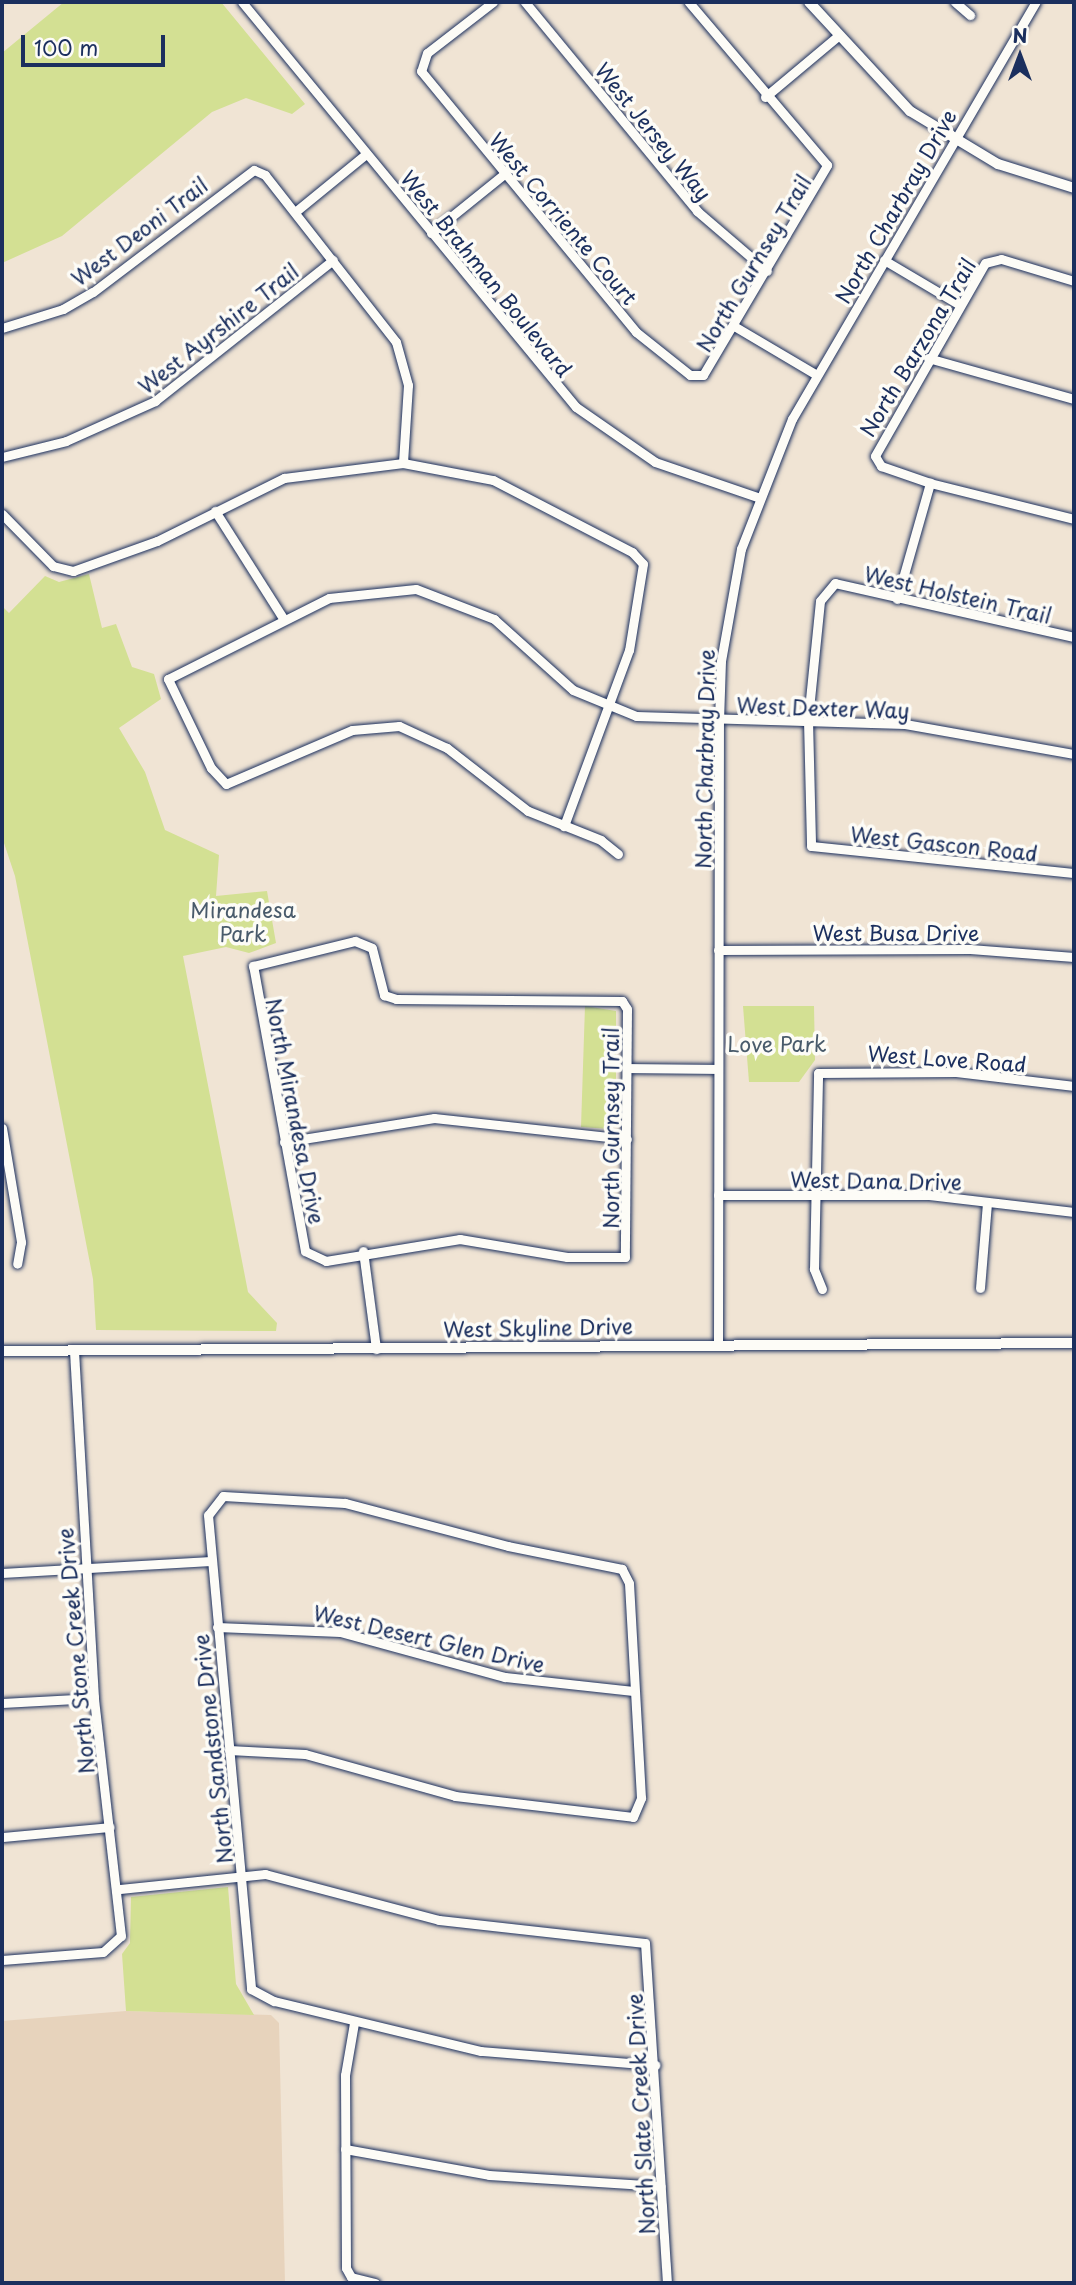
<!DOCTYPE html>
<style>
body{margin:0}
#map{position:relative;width:1076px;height:2285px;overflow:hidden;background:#f0e4d4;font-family:"Playpen Sans",sans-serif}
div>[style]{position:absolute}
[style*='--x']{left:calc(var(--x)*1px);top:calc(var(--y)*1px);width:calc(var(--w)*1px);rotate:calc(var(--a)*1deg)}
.built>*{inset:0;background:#e7d3bc}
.green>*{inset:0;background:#d3e093}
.roads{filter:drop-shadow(0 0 2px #1b2f5e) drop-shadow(0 0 2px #1b2f5e)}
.minor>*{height:9px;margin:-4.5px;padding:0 4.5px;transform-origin:4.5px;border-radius:4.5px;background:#fdfcf7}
.tertiary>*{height:10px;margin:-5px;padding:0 5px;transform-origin:5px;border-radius:5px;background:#fdfcf7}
span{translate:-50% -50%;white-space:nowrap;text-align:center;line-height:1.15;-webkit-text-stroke:7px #fdfcf7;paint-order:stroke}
.street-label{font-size:21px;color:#1b2f5e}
.park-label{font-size:21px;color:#495b6b}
.frame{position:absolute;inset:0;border:4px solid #1b2f5e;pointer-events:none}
.north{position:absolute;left:985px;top:21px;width:70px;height:70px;-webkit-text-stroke:5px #fdfcf7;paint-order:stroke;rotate:0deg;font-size:19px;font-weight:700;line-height:28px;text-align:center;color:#1b2f5e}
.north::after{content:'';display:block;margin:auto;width:24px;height:32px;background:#1b2f5e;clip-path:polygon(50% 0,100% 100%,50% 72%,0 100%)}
.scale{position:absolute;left:21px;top:35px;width:144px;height:32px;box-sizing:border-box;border:4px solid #1b2f5e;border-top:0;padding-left:9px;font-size:21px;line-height:24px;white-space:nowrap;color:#1b2f5e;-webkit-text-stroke:5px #fdfcf7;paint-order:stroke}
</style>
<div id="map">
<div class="built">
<div style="clip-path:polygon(126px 2011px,271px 2015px,279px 2023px,285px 2283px,2px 2283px,2px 2021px)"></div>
</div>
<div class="green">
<div style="clip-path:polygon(64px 2px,221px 2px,305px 104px,292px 114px,246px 98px,212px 112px,62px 236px,2px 263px,2px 53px)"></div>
<div style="clip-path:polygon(89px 574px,102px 628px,116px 624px,132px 667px,154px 674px,161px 699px,119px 728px,145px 772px,165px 830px,219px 855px,216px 896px,267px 891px,276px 943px,249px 953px,226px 947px,183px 956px,248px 1292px,277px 1323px,276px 1331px,96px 1330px,93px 1279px,15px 876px,2px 837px,2px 606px,9px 613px,45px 576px,59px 582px)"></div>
<div style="clip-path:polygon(585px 1006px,616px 1011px,616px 1122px,609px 1129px,581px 1127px)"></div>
<div style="clip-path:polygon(743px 1006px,814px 1006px,815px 1060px,799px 1082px,749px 1082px)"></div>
<div style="clip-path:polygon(228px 1887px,236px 1984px,254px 2015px,126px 2011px,122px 1954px,130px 1943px,131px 1897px)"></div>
</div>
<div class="roads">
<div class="minor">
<div style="--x:242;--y:2;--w:525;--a:50.49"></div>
<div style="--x:576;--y:407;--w:96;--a:34.8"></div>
<div style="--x:655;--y:462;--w:108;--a:18.9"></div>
<div style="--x:493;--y:2;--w:83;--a:142.3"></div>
<div style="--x:427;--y:53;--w:19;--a:108"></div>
<div style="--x:421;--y:71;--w:338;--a:50.5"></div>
<div style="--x:636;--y:332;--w:69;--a:38.5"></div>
<div style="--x:690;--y:375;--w:13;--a:0"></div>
<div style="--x:703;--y:375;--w:244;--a:-59.4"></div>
<div style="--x:827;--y:165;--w:214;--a:-130.3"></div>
<div style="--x:525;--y:2;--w:271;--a:50.5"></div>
<div style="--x:697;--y:211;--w:92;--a:40.6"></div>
<div style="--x:955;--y:2;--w:20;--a:41"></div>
<div style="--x:765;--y:97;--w:95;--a:-39.9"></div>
<div style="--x:295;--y:212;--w:92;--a:-39.2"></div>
<div style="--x:431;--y:233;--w:92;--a:-38.9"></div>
<div style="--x:884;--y:260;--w:88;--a:30.6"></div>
<div style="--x:1074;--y:281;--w:76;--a:-163.2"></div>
<div style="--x:1001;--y:259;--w:16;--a:166"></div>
<div style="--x:985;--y:263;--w:222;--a:119.7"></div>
<div style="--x:875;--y:456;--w:12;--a:59"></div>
<div style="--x:881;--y:466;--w:52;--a:19.1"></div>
<div style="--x:930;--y:483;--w:148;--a:14"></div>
<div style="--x:734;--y:326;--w:96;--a:30.6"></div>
<div style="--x:2;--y:328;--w:64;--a:-17.3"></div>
<div style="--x:63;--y:309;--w:34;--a:-30"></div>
<div style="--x:93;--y:292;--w:202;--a:-37.2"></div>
<div style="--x:254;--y:170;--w:12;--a:24"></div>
<div style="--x:265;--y:175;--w:212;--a:51.9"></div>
<div style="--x:396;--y:342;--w:45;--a:74.4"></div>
<div style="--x:408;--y:385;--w:78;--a:93.7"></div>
<div style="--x:928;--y:358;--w:152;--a:15.7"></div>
<div style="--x:2;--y:457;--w:66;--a:-14"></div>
<div style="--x:66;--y:441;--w:98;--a:-24.2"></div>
<div style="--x:155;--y:401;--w:227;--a:-38.4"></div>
<div style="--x:215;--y:511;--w:127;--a:57.6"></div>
<div style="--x:2;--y:514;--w:73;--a:45.6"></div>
<div style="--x:53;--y:566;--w:21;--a:14"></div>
<div style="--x:73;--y:571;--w:89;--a:-19.7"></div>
<div style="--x:157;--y:541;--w:142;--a:-26.4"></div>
<div style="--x:284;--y:478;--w:120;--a:-7.2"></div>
<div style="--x:403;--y:463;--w:92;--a:10.7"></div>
<div style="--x:493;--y:480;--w:157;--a:27.4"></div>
<div style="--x:632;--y:552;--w:16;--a:47"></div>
<div style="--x:643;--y:564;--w:87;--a:99.2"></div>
<div style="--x:629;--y:650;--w:188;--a:110.3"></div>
<div style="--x:897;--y:599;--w:121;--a:-74.1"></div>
<div style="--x:1074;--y:637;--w:245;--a:-167.3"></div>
<div style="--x:835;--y:583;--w:23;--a:130"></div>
<div style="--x:820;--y:601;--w:120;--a:95.8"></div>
<div style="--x:808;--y:720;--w:126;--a:88.6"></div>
<div style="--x:811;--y:846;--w:264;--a:5.9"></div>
<div style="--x:618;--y:854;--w:22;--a:-141"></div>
<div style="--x:601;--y:840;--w:79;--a:-158.3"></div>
<div style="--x:528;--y:811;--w:103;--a:-142.1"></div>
<div style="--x:447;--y:748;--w:53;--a:-155.4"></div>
<div style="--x:399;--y:726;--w:47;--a:175.1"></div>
<div style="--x:352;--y:730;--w:137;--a:156.8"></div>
<div style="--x:226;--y:784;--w:22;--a:-133"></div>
<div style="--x:211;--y:768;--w:99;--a:-115.8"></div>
<div style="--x:168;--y:679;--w:180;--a:-26.7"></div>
<div style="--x:329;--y:598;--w:87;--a:-5.9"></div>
<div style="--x:416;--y:589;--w:84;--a:21"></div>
<div style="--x:494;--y:619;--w:106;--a:41.9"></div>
<div style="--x:573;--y:690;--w:68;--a:22.4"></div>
<div style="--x:636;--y:716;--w:269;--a:1.7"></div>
<div style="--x:905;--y:724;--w:172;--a:10.1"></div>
<div style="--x:355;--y:941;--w:18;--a:22"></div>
<div style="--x:372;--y:948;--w:49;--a:75.7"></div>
<div style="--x:384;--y:995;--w:13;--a:18"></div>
<div style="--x:396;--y:999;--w:226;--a:0.5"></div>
<div style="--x:622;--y:1001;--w:9;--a:58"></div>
<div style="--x:627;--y:1009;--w:248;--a:90.5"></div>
<div style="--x:625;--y:1257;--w:58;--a:180"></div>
<div style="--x:567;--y:1257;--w:109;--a:-170.5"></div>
<div style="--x:460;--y:1239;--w:136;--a:170.7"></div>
<div style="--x:326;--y:1261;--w:23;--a:-155"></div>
<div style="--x:305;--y:1251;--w:290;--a:-100.3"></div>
<div style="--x:253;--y:966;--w:105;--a:-13.8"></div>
<div style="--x:718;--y:950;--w:252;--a:-0.2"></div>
<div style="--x:970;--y:949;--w:104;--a:4.4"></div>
<div style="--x:627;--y:1068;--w:91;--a:0.6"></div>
<div style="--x:2;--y:1128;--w:116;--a:80.5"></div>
<div style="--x:21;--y:1242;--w:22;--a:100"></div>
<div style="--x:284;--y:1142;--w:152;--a:-9.1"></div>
<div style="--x:434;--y:1118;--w:194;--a:6.2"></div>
<div style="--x:718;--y:1195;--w:211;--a:0"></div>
<div style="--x:929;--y:1195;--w:146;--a:6.7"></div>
<div style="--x:363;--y:1251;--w:99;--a:82.4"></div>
<div style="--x:980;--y:1288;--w:85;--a:-85.3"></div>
<div style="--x:822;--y:1289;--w:22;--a:-112"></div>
<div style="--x:814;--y:1269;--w:196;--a:-88.8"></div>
<div style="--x:818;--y:1073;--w:138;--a:-0.4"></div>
<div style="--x:956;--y:1072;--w:119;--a:6.8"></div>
<div style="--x:718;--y:1342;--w:621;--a:-89.91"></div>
<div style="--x:719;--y:721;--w:60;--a:-88.1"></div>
<div style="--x:721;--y:661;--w:114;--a:-79.9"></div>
<div style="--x:741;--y:549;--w:140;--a:-68.6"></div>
<div style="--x:792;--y:419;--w:483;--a:-59.7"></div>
<div style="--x:2;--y:1573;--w:209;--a:-3.3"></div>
<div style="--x:217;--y:1627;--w:123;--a:2.3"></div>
<div style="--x:340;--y:1632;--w:171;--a:15.3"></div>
<div style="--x:505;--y:1677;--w:129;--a:6.2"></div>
<div style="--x:2;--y:1703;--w:92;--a:-3.1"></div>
<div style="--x:229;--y:1750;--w:76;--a:3"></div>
<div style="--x:305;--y:1754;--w:156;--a:15.6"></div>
<div style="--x:455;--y:1796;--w:179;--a:6.7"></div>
<div style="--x:633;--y:1817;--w:21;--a:-67"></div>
<div style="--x:641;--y:1798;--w:215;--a:-93.2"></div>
<div style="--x:629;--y:1583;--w:16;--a:-117"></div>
<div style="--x:622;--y:1569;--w:116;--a:-168.6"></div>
<div style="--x:508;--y:1546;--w:169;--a:-165.2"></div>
<div style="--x:345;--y:1503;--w:122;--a:-176.7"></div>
<div style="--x:223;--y:1496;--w:24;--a:128"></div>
<div style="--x:208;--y:1515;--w:476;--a:84.8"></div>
<div style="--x:251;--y:1989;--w:26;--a:28"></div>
<div style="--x:274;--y:2001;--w:213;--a:13.6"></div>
<div style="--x:481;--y:2051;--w:175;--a:4.6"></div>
<div style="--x:2;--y:1837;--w:108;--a:-5.3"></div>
<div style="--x:120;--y:1889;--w:146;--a:-5.9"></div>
<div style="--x:265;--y:1874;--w:180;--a:14.8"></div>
<div style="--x:439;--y:1920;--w:207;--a:6.4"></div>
<div style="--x:645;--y:1943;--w:341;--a:86.3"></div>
<div style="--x:2;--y:1960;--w:101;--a:-4.5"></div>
<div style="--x:103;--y:1952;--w:24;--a:-42"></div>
<div style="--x:121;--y:1936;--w:240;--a:-96.5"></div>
<div style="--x:94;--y:1698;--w:348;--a:-93.3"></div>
<div style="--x:354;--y:2023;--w:53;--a:99.8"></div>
<div style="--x:345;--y:2075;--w:193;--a:89.7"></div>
<div style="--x:346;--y:2268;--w:10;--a:61"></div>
<div style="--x:351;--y:2277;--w:25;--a:14"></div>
<div style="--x:345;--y:2149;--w:146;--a:10.2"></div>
<div style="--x:489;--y:2175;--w:172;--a:3.7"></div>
</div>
<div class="tertiary">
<div style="--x:809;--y:2;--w:149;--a:47.2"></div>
<div style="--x:910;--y:111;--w:103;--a:31.1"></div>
<div style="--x:998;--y:164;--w:80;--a:17.5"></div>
<div style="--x:2;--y:1351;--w:1072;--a:-0.43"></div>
</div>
</div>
<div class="street-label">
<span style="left:654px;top:131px;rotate:51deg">West Jersey Way</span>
<span style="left:895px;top:206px;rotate:-60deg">North Charbray Drive</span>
<span style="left:564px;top:218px;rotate:50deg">West Corriente Court</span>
<span style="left:139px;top:231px;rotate:-37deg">West Deoni Trail</span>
<span style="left:753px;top:263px;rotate:-59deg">North Gurnsey Trail</span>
<span style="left:487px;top:273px;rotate:51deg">West Brahman Boulevard</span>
<span style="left:218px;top:328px;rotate:-38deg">West Ayrshire Trail</span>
<span style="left:917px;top:347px;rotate:-59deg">North Barzona Trail</span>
<span style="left:958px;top:594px;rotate:13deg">West Holstein Trail</span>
<span style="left:823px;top:707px;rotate:2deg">West Dexter Way</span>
<span style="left:704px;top:759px;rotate:-89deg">North Charbray Drive</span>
<span style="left:944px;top:843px;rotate:6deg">West Gascon Road</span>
<span style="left:896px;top:932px">West Busa Drive</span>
<span style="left:947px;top:1058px;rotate:4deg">West Love Road</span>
<span style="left:296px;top:1111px;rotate:79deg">North Mirandesa Drive</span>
<span style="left:610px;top:1128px;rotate:-90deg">North Gurnsey Trail</span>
<span style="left:876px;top:1180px;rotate:1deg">West Dana Drive</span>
<span style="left:538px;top:1327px;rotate:-1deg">West Skyline Drive</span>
<span style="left:429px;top:1638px;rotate:13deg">West Desert Glen Drive</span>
<span style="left:75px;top:1651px;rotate:-95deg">North Stone Creek Drive</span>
<span style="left:212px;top:1749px;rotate:-96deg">North Sandstone Drive</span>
<span style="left:640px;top:2114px;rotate:-93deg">North Slate Creek Drive</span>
</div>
<div class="park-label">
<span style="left:243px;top:921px">Mirandesa<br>Park</span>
<span style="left:777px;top:1043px">Love Park</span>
</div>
<div class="frame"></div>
<div class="north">N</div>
<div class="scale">100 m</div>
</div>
